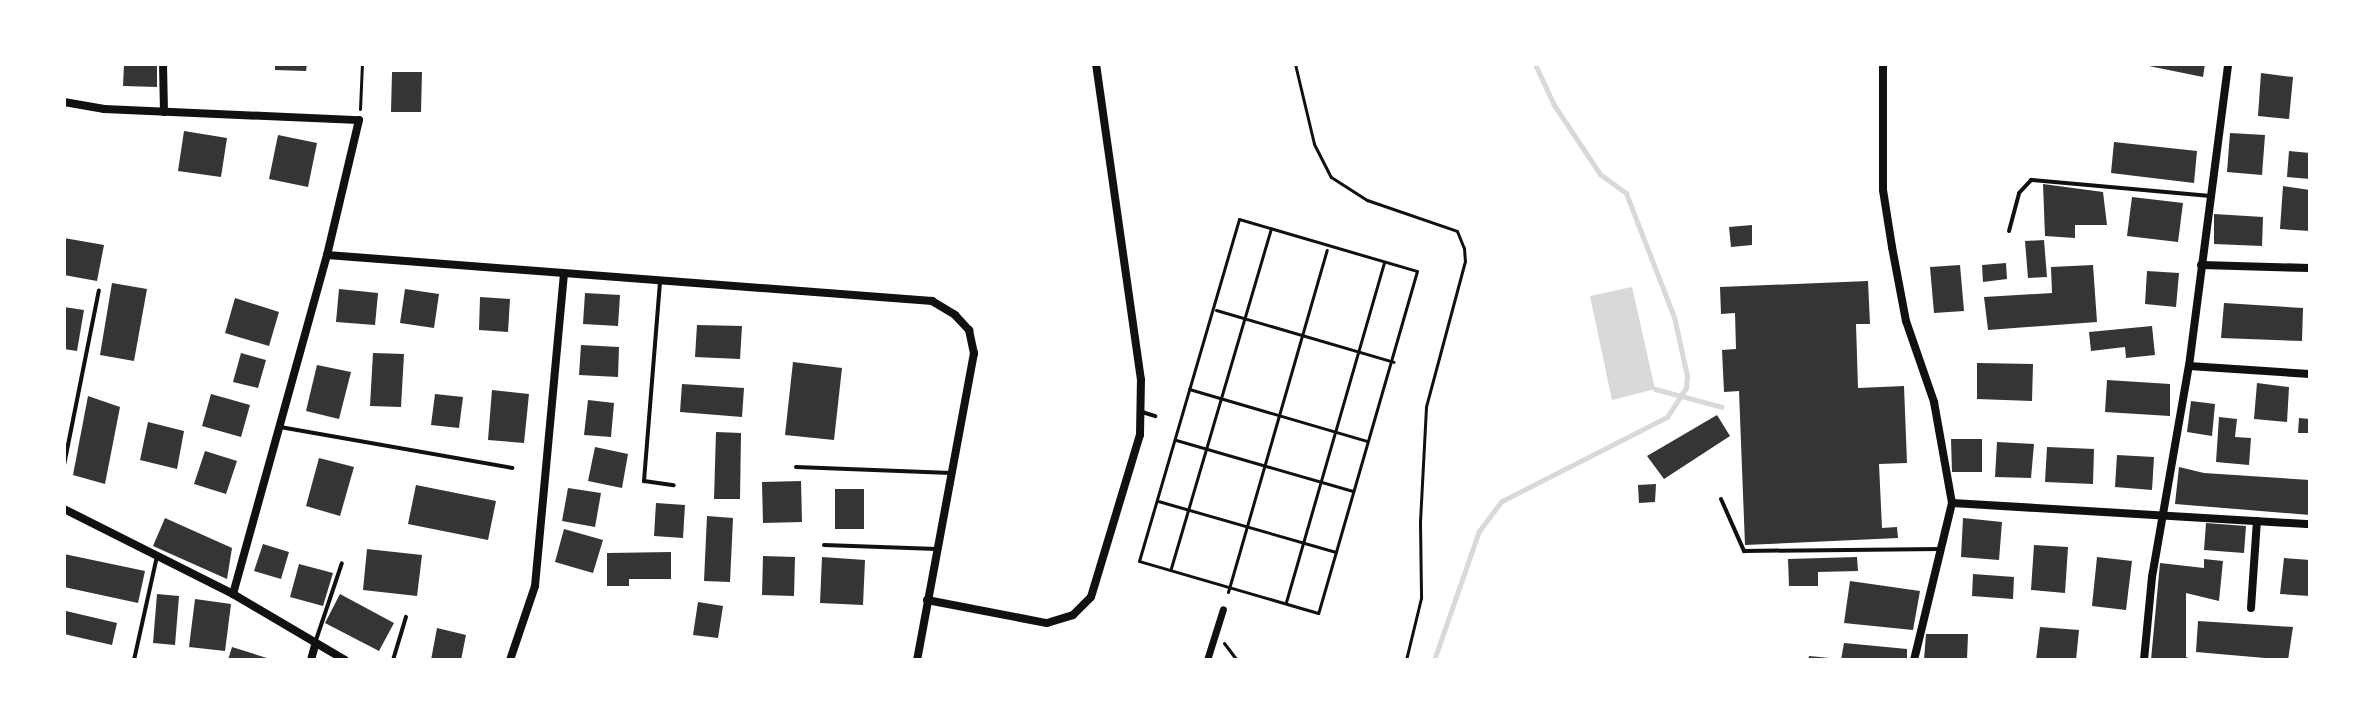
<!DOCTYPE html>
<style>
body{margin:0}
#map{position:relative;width:2374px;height:724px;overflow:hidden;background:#fff;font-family:"Source Sans 3",sans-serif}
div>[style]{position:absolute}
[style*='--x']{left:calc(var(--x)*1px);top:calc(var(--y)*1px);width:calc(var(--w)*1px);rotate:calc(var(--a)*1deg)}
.water>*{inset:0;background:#d9d9d9}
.stream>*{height:5px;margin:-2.5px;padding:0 2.5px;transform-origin:2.5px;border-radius:2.5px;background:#d9d9d9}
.building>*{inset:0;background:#353535}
.path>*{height:3px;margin:-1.5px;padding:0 1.5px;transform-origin:1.5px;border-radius:1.5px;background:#111}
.service>*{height:4px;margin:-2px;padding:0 2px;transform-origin:2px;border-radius:2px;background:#111}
.pedestrian>*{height:7px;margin:-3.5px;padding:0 3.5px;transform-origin:3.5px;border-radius:3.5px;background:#111}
.minor>*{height:8px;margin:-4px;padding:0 4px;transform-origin:4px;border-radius:4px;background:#111}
span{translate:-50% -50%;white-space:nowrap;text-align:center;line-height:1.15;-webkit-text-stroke:6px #fff;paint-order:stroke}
.frame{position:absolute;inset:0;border:66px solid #fff;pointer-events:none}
</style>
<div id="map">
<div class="water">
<div style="clip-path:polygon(1632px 287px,1655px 389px,1612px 400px,1590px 296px)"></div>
</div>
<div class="stream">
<div style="--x:1655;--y:389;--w:69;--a:15"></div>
<div style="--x:1434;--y:660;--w:137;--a:-70.8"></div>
<div style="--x:1479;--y:531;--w:38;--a:-53"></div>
<div style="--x:1502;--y:501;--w:185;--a:-27"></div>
<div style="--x:1667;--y:417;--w:35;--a:-57"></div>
<div style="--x:1686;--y:388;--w:12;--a:-85"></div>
<div style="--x:1687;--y:376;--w:60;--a:-102.4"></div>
<div style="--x:1674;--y:317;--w:133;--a:-111.2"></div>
<div style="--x:1626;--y:193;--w:32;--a:-144"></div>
<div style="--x:1600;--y:174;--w:83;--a:-123.7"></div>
<div style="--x:1554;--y:105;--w:45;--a:-114.9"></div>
</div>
<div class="building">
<div style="clip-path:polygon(124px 64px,157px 64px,157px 87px,123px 86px)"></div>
<div style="clip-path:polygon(275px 64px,307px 64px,306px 71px,275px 70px)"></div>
<div style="clip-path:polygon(2139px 64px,2205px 64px,2203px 77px)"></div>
<div style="clip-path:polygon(392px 72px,422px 72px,421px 112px,391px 112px)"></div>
<div style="clip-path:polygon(2261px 73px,2293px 77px,2289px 119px,2258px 116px)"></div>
<div style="clip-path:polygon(184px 131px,227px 138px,221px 177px,178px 171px)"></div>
<div style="clip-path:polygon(2230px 133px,2265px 135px,2262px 175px,2227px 172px)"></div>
<div style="clip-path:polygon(278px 135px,317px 143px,308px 187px,269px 179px)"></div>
<div style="clip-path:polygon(2114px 142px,2197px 151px,2194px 183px,2111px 173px)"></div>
<div style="clip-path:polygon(2289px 151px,2310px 153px,2310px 179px,2287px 177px)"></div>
<div style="clip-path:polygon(2043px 184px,2103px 192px,2107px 225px,2075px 225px,2075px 238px,2045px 236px)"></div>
<div style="clip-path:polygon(2283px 186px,2310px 190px,2310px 231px,2280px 229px)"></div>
<div style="clip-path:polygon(2132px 197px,2183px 203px,2178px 242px,2127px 236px)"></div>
<div style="clip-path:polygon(2214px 214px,2263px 217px,2262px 246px,2214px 244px)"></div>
<div style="clip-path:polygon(1752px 225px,1752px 245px,1731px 247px,1729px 227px)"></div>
<div style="clip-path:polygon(64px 238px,104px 245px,97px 281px,64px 275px)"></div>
<div style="clip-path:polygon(2044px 240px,2047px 277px,2028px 278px,2025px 241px)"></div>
<div style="clip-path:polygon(2006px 263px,2007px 279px,1983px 282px,1982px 265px)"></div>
<div style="clip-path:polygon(1960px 265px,1964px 311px,1934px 313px,1930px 267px)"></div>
<div style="clip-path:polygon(2093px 265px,2097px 322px,1988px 330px,1984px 297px,2052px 293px,2051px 267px)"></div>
<div style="clip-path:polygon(2147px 271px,2179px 273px,2176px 307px,2145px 304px)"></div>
<div style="clip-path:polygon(1868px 281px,1870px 324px,1856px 324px,1858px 388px,1904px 386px,1907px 463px,1879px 464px,1882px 528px,1897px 527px,1898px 538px,1745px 545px,1739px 391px,1724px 392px,1722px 350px,1736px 349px,1735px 313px,1721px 314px,1720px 287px)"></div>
<div style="clip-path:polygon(112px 283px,147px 289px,134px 361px,100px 355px)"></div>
<div style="clip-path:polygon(339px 289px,378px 293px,375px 325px,336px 322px)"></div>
<div style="clip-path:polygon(405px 289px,439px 294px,434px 328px,400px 323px)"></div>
<div style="clip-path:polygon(585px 293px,620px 295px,618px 326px,583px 324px)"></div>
<div style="clip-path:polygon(480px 297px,510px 299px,508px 332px,479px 330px)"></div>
<div style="clip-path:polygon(235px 298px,279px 312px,269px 346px,225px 333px)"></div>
<div style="clip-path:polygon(2224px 303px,2303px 308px,2302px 341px,2221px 338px)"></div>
<div style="clip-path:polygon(64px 307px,84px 310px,77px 351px,64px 349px)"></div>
<div style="clip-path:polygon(697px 325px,742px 326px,740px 359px,695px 357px)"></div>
<div style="clip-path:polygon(2152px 326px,2155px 355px,2126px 358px,2125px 347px,2091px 351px,2089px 332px)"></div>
<div style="clip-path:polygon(581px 345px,619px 347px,618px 377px,579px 375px)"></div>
<div style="clip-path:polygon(241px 353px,266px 360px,258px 388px,233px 382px)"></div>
<div style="clip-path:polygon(373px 353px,404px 354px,401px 407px,370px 406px)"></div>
<div style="clip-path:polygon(793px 362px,842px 368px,834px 440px,785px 435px)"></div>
<div style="clip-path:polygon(1977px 363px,2033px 364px,2032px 401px,1977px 399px)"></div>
<div style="clip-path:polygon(317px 365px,351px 372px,339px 419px,306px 411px)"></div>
<div style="clip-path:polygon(2107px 380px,2170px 384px,2170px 416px,2105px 412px)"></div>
<div style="clip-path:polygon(2257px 383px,2289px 387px,2287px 422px,2254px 419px)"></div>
<div style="clip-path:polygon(682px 384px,744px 388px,742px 417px,680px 412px)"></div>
<div style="clip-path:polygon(492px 390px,529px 394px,524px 443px,488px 440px)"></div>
<div style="clip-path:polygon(211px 394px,250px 405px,241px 437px,202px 426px)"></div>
<div style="clip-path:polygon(435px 394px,463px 397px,459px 428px,431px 425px)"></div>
<div style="clip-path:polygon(88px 396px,120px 407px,105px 484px,73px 475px)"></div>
<div style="clip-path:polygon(588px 400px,614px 403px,611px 437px,584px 435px)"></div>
<div style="clip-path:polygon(2191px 401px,2215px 404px,2212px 436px,2187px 432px)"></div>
<div style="clip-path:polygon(1717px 415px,1730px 436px,1664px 479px,1647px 456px)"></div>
<div style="clip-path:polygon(2219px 417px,2237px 419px,2235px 437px,2251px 438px,2249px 465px,2216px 462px)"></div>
<div style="clip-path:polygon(2299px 418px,2310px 419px,2310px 433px,2298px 433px)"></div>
<div style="clip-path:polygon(148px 422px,184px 431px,177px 469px,140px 460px)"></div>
<div style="clip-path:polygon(716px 432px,741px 433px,740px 499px,714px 499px)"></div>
<div style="clip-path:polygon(1951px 439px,1982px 439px,1982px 472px,1952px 472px)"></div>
<div style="clip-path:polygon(1997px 442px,2034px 444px,2031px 478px,1995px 477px)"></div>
<div style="clip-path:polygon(595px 447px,628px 454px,622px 488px,588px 481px)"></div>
<div style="clip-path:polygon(2047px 447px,2094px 449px,2093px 484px,2045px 482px)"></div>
<div style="clip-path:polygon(205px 451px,237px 461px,226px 494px,194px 484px)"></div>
<div style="clip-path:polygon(2117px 455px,2154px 457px,2152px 490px,2115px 487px)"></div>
<div style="clip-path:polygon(319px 458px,354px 467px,340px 516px,306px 506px)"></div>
<div style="clip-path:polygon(2179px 467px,2204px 473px,2310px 480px,2310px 515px,2175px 504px)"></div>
<div style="clip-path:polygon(801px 481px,802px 522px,763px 523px,762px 482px)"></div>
<div style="clip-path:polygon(1656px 484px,1655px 502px,1639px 503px,1638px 485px)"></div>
<div style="clip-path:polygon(416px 485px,496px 501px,488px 540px,408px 524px)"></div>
<div style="clip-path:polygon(568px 488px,601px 493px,595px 527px,562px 521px)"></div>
<div style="clip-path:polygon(835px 489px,864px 489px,864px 529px,835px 529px)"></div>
<div style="clip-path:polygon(656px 503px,685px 505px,683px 538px,654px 536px)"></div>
<div style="clip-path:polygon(707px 516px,733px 518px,730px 582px,704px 581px)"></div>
<div style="clip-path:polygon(165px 518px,232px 548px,227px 579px,153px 546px)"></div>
<div style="clip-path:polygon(1963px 518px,2002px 522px,1999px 560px,1961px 557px)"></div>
<div style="clip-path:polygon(2206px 523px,2246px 526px,2244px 553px,2204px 550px)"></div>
<div style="clip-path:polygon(564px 529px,603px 540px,593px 573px,555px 562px)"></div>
<div style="clip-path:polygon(263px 544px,289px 552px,281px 579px,254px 571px)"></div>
<div style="clip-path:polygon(2034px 545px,2068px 547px,2065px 593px,2031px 590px)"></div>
<div style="clip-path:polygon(367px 549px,422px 555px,417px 596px,363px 590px)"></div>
<div style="clip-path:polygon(671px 552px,671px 579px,629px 579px,629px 586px,607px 586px,607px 553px)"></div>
<div style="clip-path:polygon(64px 554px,145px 571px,138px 603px,64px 587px)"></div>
<div style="clip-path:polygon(763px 556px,795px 557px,794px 596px,762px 595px)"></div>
<div style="clip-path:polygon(822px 557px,865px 560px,863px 605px,820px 603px)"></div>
<div style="clip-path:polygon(1857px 557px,1858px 571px,1818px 572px,1818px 586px,1789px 586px,1788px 559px)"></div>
<div style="clip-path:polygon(2097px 557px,2132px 561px,2126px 610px,2092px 606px)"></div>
<div style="clip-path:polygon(2284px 558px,2310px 560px,2310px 596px,2280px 594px)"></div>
<div style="clip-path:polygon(2204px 559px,2223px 561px,2219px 601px,2186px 593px,2186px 657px,2193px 660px,2151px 660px,2160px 563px,2204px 568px)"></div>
<div style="clip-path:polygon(299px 564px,333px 573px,323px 606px,290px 597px)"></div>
<div style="clip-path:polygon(1973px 574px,2014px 577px,2013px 599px,1972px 596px)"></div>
<div style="clip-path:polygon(1850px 581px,1920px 591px,1913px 630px,1844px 623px)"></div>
<div style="clip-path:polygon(157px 594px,179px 596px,175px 645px,153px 643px)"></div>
<div style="clip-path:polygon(340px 594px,394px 623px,379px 651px,325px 623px)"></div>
<div style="clip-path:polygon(195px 599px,231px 604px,225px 651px,189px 647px)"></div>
<div style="clip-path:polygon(698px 602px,723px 606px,718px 638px,693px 635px)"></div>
<div style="clip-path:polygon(66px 611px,117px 623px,112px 645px,64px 634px)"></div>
<div style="clip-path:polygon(2198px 621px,2293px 627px,2288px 660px,2196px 652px)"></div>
<div style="clip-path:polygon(2040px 627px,2079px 630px,2076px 660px,2036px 660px)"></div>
<div style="clip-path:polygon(437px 628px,466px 635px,461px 660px,431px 660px)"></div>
<div style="clip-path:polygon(1926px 634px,1968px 634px,1967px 660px,1924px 660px)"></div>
<div style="clip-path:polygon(1844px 643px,1907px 649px,1907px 660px,1841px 660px)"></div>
<div style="clip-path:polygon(232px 647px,270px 659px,270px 660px,228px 660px)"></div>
<div style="clip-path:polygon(1809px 656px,1830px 658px,1830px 660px,1808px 660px)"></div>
</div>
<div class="path">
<div style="--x:1295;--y:64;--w:82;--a:76.6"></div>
<div style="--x:1314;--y:144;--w:37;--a:63"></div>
<div style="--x:1331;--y:177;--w:43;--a:32.6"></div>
<div style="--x:1367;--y:200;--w:95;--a:19"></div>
<div style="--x:1457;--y:231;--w:18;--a:68"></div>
<div style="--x:1464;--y:248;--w:13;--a:86"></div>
<div style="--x:1465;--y:261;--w:151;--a:105"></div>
<div style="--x:1426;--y:407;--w:115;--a:93"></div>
<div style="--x:1420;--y:522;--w:76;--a:89.2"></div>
<div style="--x:1421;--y:598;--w:64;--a:103.6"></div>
<div style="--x:360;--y:109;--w:45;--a:-87.5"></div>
<div style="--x:1239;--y:219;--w:185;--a:16.3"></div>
<div style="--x:1417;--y:271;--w:356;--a:106.1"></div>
<div style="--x:1318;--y:613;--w:186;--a:-163.8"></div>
<div style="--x:1139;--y:561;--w:356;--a:-73.7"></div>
<div style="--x:1216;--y:310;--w:185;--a:16.3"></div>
<div style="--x:1189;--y:389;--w:185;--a:16.3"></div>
<div style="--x:1176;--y:440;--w:184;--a:16.1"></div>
<div style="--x:1158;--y:501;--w:185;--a:16"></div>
<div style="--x:1171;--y:568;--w:354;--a:-73.6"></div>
<div style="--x:1228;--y:592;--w:356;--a:-73.9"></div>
<div style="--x:1286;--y:602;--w:354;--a:-73.9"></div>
<div style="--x:1224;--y:643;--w:21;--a:53"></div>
</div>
<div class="service">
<div style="--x:2009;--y:231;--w:39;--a:-75"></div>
<div style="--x:2019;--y:193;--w:18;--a:-47"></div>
<div style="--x:2031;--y:180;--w:180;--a:5.1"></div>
<div style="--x:660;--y:282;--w:200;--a:94.6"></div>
<div style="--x:644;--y:481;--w:30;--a:8"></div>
<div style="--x:1142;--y:412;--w:14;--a:17"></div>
<div style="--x:280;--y:427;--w:236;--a:10"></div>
<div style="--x:64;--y:465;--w:178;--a:-78.7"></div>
<div style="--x:796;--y:467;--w:155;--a:2.2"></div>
<div style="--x:1721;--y:499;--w:57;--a:66.1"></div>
<div style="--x:1744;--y:551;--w:196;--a:-0.6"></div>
<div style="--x:824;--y:545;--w:113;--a:2"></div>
<div style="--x:315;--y:643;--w:84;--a:-71.4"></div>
<div style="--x:134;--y:660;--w:107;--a:-77.5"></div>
<div style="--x:393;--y:660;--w:45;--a:-73.2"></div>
</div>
<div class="pedestrian">
<div style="--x:1207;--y:660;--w:53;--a:-72.6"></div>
</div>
<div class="minor">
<div style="--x:163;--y:64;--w:48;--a:88.8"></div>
<div style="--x:1883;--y:64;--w:126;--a:90"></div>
<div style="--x:1883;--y:190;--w:58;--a:81"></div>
<div style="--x:1892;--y:247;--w:75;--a:79.3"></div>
<div style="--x:1906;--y:321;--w:86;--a:70.9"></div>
<div style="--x:1934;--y:402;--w:103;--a:79.9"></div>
<div style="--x:1952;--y:503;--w:162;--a:103.6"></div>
<div style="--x:64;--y:102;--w:41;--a:9.9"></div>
<div style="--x:104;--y:109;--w:255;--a:2.5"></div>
<div style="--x:359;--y:120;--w:139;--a:103.3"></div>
<div style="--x:327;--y:255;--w:352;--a:105.5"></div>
<div style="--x:327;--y:255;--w:607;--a:4.35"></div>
<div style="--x:932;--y:301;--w:27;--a:31"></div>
<div style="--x:955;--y:315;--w:21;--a:47"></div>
<div style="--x:969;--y:330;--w:24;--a:78"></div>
<div style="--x:974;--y:353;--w:312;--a:100.5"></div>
<div style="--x:2201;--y:265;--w:109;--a:1.6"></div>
<div style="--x:2189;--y:366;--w:121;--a:3.8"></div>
<div style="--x:1952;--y:503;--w:359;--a:3.4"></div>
<div style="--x:64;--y:509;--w:189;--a:26.7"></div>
<div style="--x:233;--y:594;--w:130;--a:30.5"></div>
<div style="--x:927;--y:600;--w:122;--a:10.9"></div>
<div style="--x:1047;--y:623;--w:27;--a:-17"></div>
<div style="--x:1073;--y:615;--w:25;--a:-45"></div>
<div style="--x:1091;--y:597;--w:169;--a:-73.2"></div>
<div style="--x:1140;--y:435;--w:55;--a:-89"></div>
<div style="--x:1141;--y:380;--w:319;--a:-98.1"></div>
<div style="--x:2251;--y:608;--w:87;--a:-86.1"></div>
<div style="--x:311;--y:660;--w:16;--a:-75"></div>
<div style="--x:510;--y:660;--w:78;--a:-71.3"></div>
<div style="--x:535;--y:586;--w:312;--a:-84.7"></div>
<div style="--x:2144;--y:660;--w:83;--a:-84.5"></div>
<div style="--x:2152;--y:577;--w:214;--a:-80.1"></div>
<div style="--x:2189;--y:366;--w:305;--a:-82.6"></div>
</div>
<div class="frame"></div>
</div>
